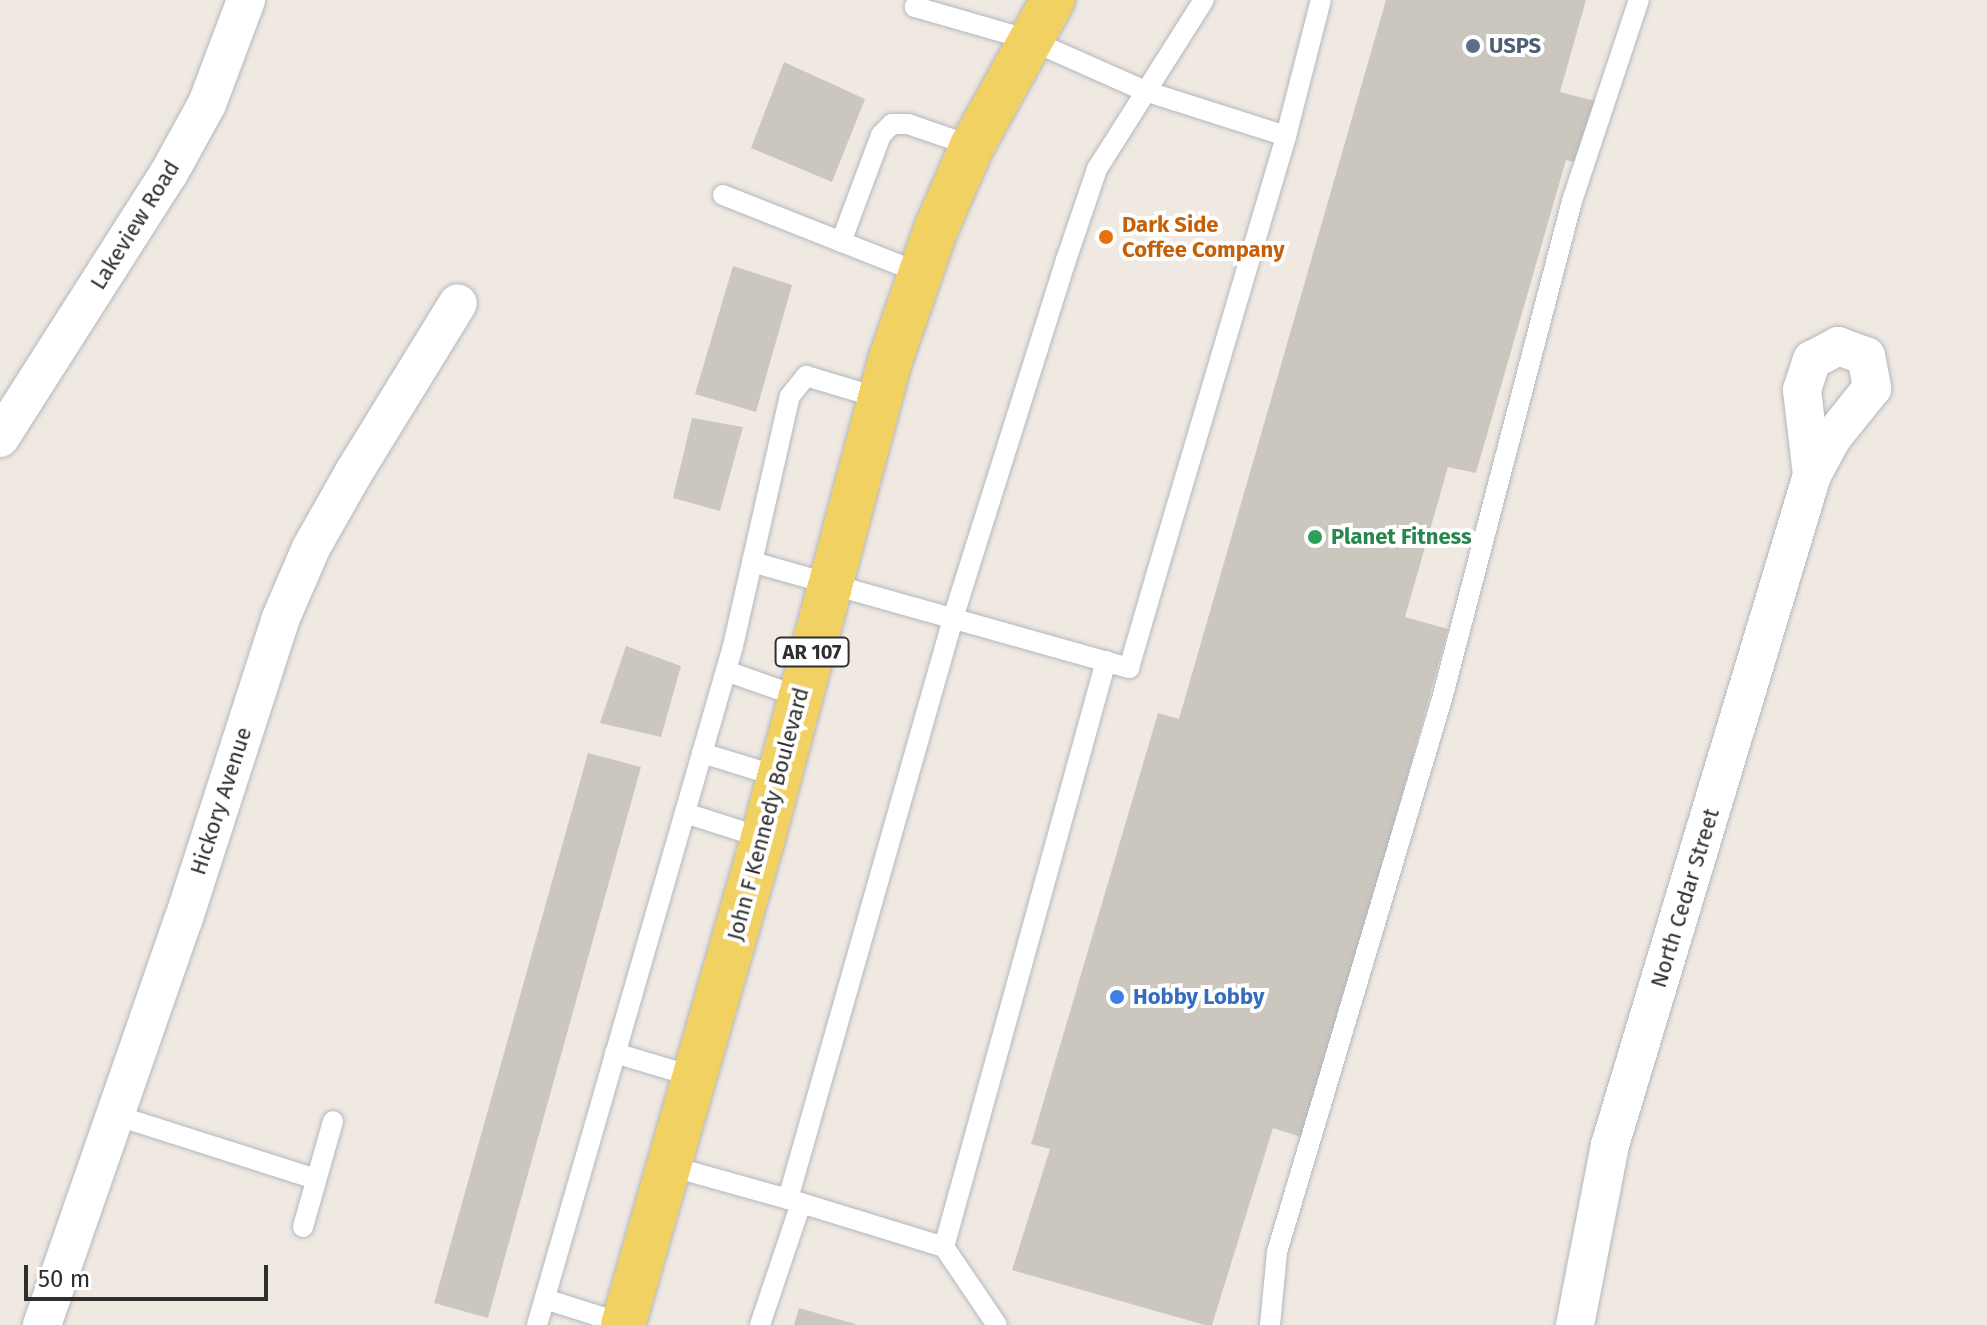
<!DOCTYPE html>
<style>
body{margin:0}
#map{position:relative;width:1987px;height:1325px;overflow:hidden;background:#efe9e1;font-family:"Fira Sans",sans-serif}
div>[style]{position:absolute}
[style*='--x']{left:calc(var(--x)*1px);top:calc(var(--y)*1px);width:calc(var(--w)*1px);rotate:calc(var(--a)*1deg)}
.building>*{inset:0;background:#cbc7bf}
.roads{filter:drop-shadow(0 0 2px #b4b7c1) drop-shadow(0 0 2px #b4b7c1)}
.service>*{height:20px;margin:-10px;padding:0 10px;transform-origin:10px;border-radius:10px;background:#fff}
.minor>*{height:38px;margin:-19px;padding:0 19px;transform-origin:19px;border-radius:19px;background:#fff}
.primary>*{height:44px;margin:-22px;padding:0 22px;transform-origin:22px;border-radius:22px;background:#f2d163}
.dots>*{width:22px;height:22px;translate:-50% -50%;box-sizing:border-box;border:4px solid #fff;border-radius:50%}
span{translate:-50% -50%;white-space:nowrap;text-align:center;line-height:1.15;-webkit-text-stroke:8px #fff;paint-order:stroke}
.shield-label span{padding:2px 6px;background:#fff;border:2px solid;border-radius:6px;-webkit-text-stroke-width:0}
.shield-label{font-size:20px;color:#2e2e2e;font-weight:700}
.service-label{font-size:22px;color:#4e5e75;font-weight:700}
.left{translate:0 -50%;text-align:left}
.food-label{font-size:22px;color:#c56008;font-weight:700}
.street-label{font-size:22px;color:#2e2e2e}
.leisure-label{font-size:22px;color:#27864d;font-weight:700}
.shop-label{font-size:22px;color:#366cbe;font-weight:700}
.scale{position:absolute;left:24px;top:1265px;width:244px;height:36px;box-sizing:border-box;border:4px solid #2e2e2e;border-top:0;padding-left:10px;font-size:24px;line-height:28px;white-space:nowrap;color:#2e2e2e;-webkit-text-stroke:6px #fff;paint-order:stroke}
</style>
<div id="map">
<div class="building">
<div style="clip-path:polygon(1386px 0,1586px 0,1560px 92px,1595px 101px,1578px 163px,1566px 160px,1476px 473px,1448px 467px,1405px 617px,1448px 629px,1307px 1139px,1273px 1128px,1212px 1325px,1205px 1325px,1012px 1270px,1050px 1149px,1031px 1144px,1158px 713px,1179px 719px)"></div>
<div style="clip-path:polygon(784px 62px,865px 99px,832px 182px,751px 148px)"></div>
<div style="clip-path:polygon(733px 266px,792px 285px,756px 412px,695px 394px)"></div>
<div style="clip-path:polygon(692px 418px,743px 427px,720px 511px,673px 498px)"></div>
<div style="clip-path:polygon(626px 646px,681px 666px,661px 737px,600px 723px)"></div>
<div style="clip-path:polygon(588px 753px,641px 767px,488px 1318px,434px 1303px)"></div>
<div style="clip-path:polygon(799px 1308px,855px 1324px,855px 1325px,794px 1325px)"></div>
</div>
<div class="roads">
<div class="service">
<div style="--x:1286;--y:136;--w:140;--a:-75.6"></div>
<div style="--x:723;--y:195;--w:212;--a:21.6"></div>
<div style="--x:841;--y:242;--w:114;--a:-69.5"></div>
<div style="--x:881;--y:135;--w:16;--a:-45"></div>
<div style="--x:892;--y:124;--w:16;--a:0"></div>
<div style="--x:908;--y:124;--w:68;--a:19"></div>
<div style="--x:752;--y:562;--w:392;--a:15.7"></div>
<div style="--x:1129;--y:668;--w:93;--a:-73.7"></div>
<div style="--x:1155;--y:579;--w:462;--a:-73.5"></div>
<div style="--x:1286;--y:136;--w:148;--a:-162.3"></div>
<div style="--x:1145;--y:91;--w:126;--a:-156.1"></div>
<div style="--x:1030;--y:40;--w:120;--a:-164"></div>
<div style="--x:915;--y:7;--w:8;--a:-60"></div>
<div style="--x:726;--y:671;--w:78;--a:19.4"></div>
<div style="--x:702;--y:753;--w:82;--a:17.1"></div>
<div style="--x:685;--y:813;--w:82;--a:17.8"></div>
<div style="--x:615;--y:1053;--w:84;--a:16.7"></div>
<div style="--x:115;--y:1115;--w:211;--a:17.7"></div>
<div style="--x:670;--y:1166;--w:123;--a:15.6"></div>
<div style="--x:788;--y:1199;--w:607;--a:-74.13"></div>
<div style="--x:954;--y:615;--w:372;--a:-72.5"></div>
<div style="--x:1066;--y:260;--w:96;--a:-71.2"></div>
<div style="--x:1097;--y:169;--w:200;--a:-57.7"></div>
<div style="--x:788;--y:1199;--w:163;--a:17.1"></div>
<div style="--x:944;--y:1247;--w:608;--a:-74.55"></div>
<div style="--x:303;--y:1227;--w:110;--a:-74.2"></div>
<div style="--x:944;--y:1247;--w:94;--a:55.8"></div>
<div style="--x:545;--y:1299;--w:83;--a:17.6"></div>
<div style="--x:537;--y:1325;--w:707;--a:-73.9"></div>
<div style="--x:733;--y:646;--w:256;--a:-77.2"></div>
<div style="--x:790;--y:396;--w:26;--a:-51"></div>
<div style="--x:806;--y:376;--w:77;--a:16.6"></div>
<div style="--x:760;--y:1325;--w:129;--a:-71.4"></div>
<div style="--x:1270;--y:1325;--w:73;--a:-84.5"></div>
<div style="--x:1277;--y:1252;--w:577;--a:-73.39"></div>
<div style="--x:1442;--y:699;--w:515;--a:-75.37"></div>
<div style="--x:1572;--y:201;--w:212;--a:-71.6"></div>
</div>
<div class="minor">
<div style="--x:1838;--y:346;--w:30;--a:20"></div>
<div style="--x:1866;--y:356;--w:33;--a:79"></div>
<div style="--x:1872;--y:388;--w:64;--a:128.7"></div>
<div style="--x:1832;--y:438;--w:42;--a:118.4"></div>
<div style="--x:1812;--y:475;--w:86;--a:-96.7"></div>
<div style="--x:1802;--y:390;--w:32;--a:-72"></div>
<div style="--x:1812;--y:360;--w:30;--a:-28"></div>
<div style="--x:0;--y:438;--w:314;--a:-57.5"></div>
<div style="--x:169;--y:173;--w:79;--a:-61.2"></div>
<div style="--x:207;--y:104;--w:111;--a:-69.4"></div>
<div style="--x:42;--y:1325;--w:428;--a:-70.8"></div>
<div style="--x:183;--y:921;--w:316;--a:-72.1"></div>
<div style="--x:280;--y:620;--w:78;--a:-66.7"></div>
<div style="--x:311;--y:548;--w:87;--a:-60.5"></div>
<div style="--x:354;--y:472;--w:198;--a:-58.4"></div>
<div style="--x:1575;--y:1325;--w:183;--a:-79"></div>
<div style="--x:1610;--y:1145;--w:700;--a:-73.22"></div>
</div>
<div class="primary">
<div style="--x:623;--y:1325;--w:507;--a:-73.96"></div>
<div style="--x:763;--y:838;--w:497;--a:-75.1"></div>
<div style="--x:891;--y:358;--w:137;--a:-70.8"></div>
<div style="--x:936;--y:229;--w:90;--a:-66.6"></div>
<div style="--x:972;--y:146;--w:167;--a:-61"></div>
</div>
</div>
<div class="dots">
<div style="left:1473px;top:46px;background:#5c6f8a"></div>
<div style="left:1106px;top:237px;background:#e8710a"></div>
<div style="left:1315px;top:537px;background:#2e9e5b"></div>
<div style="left:1117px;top:997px;background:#3f7fe0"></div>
</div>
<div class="shield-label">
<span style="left:812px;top:652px">AR 107</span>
</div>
<div class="service-label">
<span class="left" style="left:1489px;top:46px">USPS</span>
</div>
<div class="food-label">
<span class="left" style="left:1122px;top:237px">Dark Side<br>Coffee Company</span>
</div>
<div class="street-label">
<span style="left:135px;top:225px;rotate:-58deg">Lakeview Road</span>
<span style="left:221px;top:801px;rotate:-72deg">Hickory Avenue</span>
<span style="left:768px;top:814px;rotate:-75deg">John F Kennedy Boulevard</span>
<span style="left:1685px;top:898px;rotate:-73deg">North Cedar Street</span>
</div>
<div class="leisure-label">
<span class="left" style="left:1331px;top:537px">Planet Fitness</span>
</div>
<div class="shop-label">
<span class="left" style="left:1133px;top:997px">Hobby Lobby</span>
</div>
<div class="scale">50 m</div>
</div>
